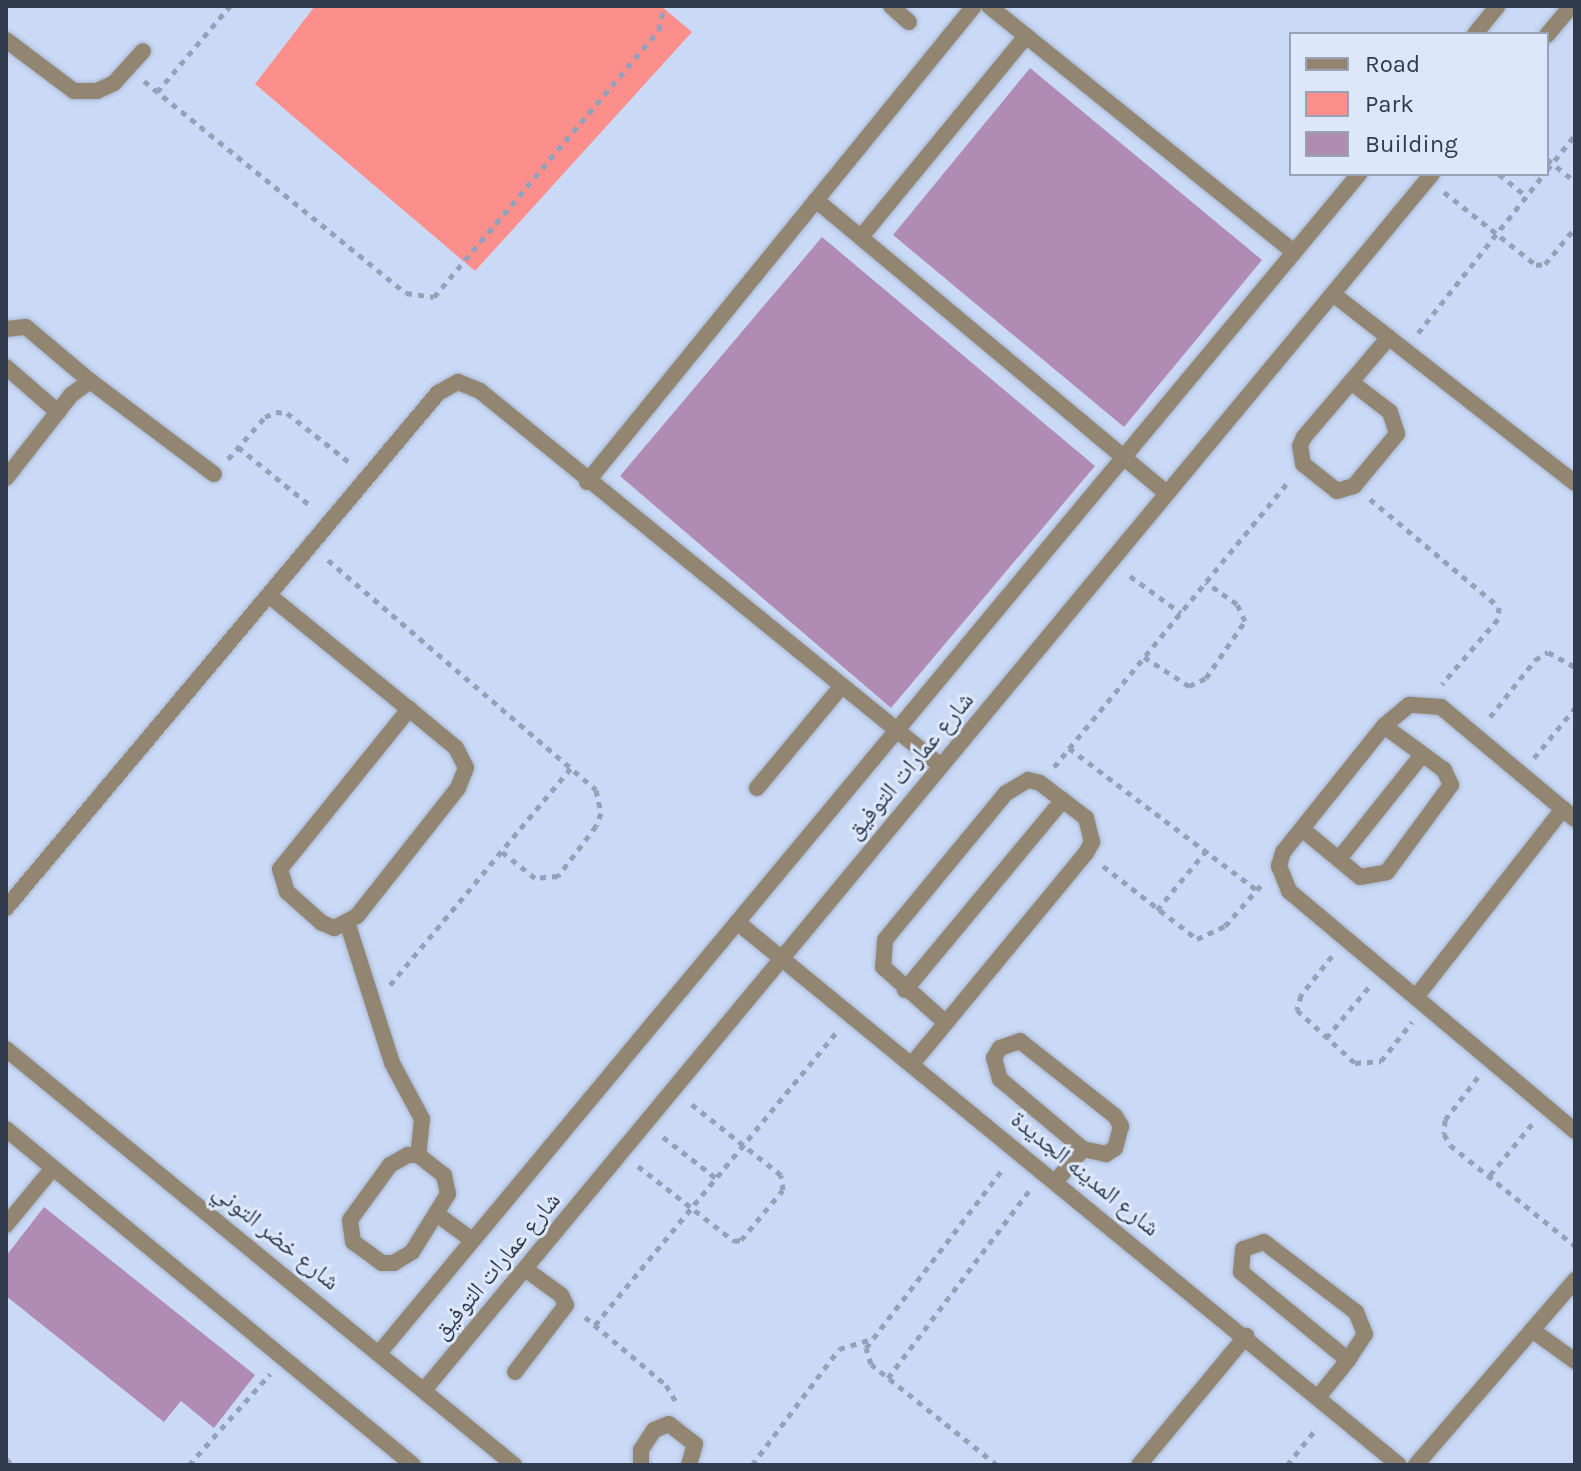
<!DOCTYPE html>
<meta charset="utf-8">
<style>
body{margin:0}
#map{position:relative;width:1581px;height:1471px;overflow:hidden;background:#cadaf6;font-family:Karla,"Noto Naskh Arabic",sans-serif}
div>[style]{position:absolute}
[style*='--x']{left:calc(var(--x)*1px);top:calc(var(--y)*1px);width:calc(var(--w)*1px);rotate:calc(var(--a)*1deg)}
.green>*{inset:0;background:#fc8f8c}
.building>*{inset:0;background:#b08cb5}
.path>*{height:5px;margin-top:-2.5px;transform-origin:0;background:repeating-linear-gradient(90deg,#93a1ba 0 6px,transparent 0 12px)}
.roads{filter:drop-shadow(0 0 2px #a8b7d1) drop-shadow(0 0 2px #a8b7d1)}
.service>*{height:16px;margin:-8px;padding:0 8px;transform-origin:8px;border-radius:8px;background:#928672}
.minor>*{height:16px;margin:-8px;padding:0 8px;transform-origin:8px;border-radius:8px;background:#928672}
.tertiary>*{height:16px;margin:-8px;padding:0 8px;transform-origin:8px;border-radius:8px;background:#928672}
span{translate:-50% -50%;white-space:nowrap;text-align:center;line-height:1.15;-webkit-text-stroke:6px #dce7fa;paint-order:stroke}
.street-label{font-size:24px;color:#313b4e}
.frame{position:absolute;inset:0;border:8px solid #313b4e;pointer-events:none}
.legend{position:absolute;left:1289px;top:32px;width:260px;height:144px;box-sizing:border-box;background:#dce7fa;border:2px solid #98a2b5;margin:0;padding:10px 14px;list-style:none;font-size:24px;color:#313b4e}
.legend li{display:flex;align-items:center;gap:16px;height:40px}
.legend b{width:40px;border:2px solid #98a2b5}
</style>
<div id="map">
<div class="green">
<div style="clip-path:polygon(315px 6px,661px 6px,692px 32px,475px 271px,255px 84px)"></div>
</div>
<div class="building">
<div style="clip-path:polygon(1030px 68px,1262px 260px,1124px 427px,893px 235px)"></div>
<div style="clip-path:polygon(822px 237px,1095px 466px,891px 708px,620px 476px)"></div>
<div style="clip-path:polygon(44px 1207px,255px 1375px,214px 1428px,181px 1401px,164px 1422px,6px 1296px,6px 1256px)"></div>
</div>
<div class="path">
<div style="--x:144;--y:81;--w:337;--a:39"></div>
<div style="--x:406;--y:293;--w:28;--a:8"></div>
<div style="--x:434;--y:297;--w:349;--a:-49.9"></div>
<div style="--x:659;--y:30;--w:25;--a:-78"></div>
<div style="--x:157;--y:92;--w:113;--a:-49.7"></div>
<div style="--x:1547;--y:159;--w:36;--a:39"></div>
<div style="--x:1547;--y:170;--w:45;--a:-51.3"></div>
<div style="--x:1499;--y:174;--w:35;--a:39"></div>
<div style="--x:1444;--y:192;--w:117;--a:38.4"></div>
<div style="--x:1536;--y:265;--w:9;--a:-6"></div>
<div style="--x:1545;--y:264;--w:47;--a:-50.2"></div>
<div style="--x:1418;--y:333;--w:203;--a:-51.6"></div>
<div style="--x:238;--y:447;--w:95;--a:39"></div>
<div style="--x:228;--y:459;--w:56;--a:-48.6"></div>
<div style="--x:265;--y:417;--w:12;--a:-24"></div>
<div style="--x:276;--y:412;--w:11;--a:5"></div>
<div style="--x:287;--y:413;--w:79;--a:38.3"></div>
<div style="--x:1370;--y:499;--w:168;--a:39.9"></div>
<div style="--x:1499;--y:607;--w:12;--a:95"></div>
<div style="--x:1498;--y:619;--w:86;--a:130.7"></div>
<div style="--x:328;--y:560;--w:353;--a:40.6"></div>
<div style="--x:596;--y:790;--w:24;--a:78"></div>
<div style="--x:601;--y:813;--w:14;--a:111"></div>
<div style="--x:596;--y:826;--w:63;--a:127.2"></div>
<div style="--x:558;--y:876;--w:23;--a:175"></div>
<div style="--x:535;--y:878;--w:43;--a:-141.5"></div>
<div style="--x:1130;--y:576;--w:63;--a:36"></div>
<div style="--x:1144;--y:657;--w:54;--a:32.8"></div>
<div style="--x:1189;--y:686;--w:19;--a:-25"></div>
<div style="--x:1206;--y:678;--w:69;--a:-55.6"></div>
<div style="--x:1245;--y:621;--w:19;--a:-115"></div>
<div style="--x:1237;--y:604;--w:38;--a:-145"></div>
<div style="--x:1490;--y:717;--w:73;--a:-51.7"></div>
<div style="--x:1535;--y:660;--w:15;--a:-32"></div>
<div style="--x:1548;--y:652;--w:31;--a:29"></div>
<div style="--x:1069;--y:748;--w:236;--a:37.1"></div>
<div style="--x:1534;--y:758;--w:65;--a:-50.6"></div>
<div style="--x:1054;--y:767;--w:370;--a:-50.6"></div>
<div style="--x:1103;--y:866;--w:119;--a:37.8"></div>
<div style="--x:1197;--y:939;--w:31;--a:-25"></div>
<div style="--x:1225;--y:926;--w:56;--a:-48.6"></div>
<div style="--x:1157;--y:910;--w:77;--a:-50.3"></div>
<div style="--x:1332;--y:956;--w:50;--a:128.5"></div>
<div style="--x:1301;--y:995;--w:16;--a:105"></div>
<div style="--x:1297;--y:1010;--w:79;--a:42.4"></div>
<div style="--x:1355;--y:1063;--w:26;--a:-4"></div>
<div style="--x:1381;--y:1061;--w:50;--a:-51.5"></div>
<div style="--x:390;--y:985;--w:283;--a:-50.2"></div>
<div style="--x:1326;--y:1038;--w:67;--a:-49.9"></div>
<div style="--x:1478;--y:1077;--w:54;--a:127.5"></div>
<div style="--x:1445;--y:1120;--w:14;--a:94"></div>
<div style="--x:1444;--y:1134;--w:13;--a:61"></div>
<div style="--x:1450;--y:1145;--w:161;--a:38.9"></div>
<div style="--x:663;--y:1137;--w:67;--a:37.7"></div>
<div style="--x:638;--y:1166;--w:122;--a:38"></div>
<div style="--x:734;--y:1241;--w:7;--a:-8"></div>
<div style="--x:741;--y:1240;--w:65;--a:-50"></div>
<div style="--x:783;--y:1190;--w:15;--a:-98"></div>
<div style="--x:781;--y:1175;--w:116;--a:-141.6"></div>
<div style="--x:1490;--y:1175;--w:66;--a:-50.5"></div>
<div style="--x:585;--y:1317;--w:106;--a:40"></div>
<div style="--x:666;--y:1385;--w:23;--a:59"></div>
<div style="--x:595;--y:1325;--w:379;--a:-50.5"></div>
<div style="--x:888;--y:1378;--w:234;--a:-53"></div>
<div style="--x:6;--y:1459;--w:9;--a:41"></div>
<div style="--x:189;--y:1465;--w:122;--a:-48.3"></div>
<div style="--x:752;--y:1465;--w:145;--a:-53.1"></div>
<div style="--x:839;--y:1349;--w:34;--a:-17"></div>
<div style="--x:997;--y:1465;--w:161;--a:-141.3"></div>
<div style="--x:871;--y:1364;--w:17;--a:-107"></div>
<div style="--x:866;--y:1348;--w:224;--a:-52.6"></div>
<div style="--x:1287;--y:1465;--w:48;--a:-51"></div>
</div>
<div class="roads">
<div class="service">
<div style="--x:891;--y:6;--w:24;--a:42"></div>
<div style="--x:861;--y:237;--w:260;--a:-50.6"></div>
<div style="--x:6;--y:329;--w:20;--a:-6"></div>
<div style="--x:26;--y:327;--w:84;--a:40.2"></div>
<div style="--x:6;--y:367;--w:69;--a:40.9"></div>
<div style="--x:1351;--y:382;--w:49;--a:37.6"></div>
<div style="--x:1390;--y:412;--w:23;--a:72"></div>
<div style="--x:1397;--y:434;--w:67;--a:129.6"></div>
<div style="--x:1354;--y:486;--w:18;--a:164"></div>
<div style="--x:1337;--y:491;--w:43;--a:-141.5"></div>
<div style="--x:1303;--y:464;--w:18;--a:-99"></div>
<div style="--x:1300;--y:446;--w:10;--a:-66"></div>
<div style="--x:1304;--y:437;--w:131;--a:-49.6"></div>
<div style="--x:271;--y:597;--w:178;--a:39.1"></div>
<div style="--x:409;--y:709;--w:61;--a:39.7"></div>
<div style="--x:456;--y:748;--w:22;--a:63"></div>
<div style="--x:466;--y:768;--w:22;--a:112"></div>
<div style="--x:458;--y:788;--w:163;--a:128.3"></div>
<div style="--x:357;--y:916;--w:26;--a:152"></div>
<div style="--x:334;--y:928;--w:13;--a:-157"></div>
<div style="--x:322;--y:923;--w:47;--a:-138.5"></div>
<div style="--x:287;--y:892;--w:24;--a:-107"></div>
<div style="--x:280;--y:869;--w:206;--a:-51.1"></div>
<div style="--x:757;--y:788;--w:130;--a:-50.3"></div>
<div style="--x:1575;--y:819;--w:175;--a:-140.1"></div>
<div style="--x:1441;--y:707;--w:32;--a:-176"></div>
<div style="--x:1409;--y:705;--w:33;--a:140"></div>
<div style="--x:1384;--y:726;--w:161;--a:128.7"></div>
<div style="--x:1283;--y:852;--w:15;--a:106"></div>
<div style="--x:1279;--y:866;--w:27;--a:68"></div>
<div style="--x:1289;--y:891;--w:373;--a:40"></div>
<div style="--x:1302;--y:829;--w:75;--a:39.6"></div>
<div style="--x:1360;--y:877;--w:27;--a:-10"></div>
<div style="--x:1387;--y:872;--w:108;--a:-53.7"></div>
<div style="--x:1451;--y:785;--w:17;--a:-115"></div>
<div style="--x:1444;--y:770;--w:74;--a:-143.7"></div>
<div style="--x:1339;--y:859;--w:133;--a:-51.4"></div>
<div style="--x:348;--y:925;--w:145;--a:72.3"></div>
<div style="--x:392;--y:1063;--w:64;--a:61.8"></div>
<div style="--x:422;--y:1119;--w:36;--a:96"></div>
<div style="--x:905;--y:990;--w:247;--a:-50.3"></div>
<div style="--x:1416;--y:997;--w:239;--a:-52"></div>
<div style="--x:1020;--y:1041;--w:121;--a:38.3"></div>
<div style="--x:1115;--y:1116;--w:12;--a:59"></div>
<div style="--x:1121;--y:1126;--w:23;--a:105"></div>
<div style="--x:1115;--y:1148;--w:11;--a:146"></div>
<div style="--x:1106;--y:1154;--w:24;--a:-168"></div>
<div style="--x:1083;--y:1149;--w:109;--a:-139.9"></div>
<div style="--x:1000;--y:1079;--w:22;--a:-106"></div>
<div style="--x:994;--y:1058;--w:12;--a:-59"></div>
<div style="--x:1000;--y:1048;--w:21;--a:-19"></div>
<div style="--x:912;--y:1064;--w:273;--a:-50.5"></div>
<div style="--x:1086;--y:853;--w:13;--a:-61"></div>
<div style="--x:1092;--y:842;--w:25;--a:-104"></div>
<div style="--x:1086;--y:818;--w:58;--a:-142.7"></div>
<div style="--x:1040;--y:783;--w:12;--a:-166"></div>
<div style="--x:1028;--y:780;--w:26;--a:149"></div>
<div style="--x:1006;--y:793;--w:190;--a:129.5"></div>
<div style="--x:885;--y:940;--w:27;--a:94"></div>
<div style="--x:883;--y:967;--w:84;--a:41.6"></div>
<div style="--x:408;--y:1155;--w:10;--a:0"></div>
<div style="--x:418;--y:1155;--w:33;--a:38"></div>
<div style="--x:444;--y:1175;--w:19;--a:78"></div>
<div style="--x:448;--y:1194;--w:68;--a:121.8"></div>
<div style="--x:412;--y:1252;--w:21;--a:149"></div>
<div style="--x:394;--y:1263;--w:12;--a:180"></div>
<div style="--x:382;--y:1263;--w:36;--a:-144"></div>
<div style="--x:353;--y:1242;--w:22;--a:-98"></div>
<div style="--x:350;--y:1220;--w:68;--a:-54"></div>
<div style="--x:390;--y:1165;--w:21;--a:-29"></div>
<div style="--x:1056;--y:1181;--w:42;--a:-49.8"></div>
<div style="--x:438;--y:1215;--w:42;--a:36.3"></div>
<div style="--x:6;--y:1225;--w:74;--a:-50.5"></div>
<div style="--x:1532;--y:1330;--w:53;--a:35.8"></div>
<div style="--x:515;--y:1372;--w:84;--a:-52.7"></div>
<div style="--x:566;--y:1305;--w:11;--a:-117"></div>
<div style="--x:561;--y:1295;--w:44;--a:-144.2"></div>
<div style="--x:1319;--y:1396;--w:46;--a:-51.1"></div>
<div style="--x:1348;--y:1360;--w:139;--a:-140.6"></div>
<div style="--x:1241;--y:1272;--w:23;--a:-85"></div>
<div style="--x:1243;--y:1249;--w:22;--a:-18"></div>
<div style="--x:1264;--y:1242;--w:116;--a:37.3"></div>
<div style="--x:1356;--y:1312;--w:24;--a:68"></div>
<div style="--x:1365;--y:1334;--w:31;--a:123"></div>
<div style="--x:641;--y:1465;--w:15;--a:-90"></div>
<div style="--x:641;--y:1450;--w:24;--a:-57"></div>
<div style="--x:654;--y:1430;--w:16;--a:-22"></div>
<div style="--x:669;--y:1424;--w:33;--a:38"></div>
<div style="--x:695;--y:1444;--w:22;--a:106"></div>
<div style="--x:1139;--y:1465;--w:168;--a:-50.3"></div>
</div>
<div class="minor">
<div style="--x:989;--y:6;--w:392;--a:38.9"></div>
<div style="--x:1475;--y:34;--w:36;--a:-51"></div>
<div style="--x:1547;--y:35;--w:38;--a:-50"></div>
<div style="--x:6;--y:40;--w:85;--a:36.9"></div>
<div style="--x:74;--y:91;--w:23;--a:0"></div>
<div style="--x:97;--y:91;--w:19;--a:-25"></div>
<div style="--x:114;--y:83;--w:43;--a:-47.8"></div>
<div style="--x:816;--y:200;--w:457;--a:39.9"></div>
<div style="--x:1333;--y:294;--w:307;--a:38"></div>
<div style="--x:6;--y:478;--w:105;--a:-51.9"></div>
<div style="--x:71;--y:395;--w:24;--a:-36"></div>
<div style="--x:90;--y:381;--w:155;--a:36.9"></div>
<div style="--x:587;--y:482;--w:613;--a:-50.89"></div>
<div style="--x:6;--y:908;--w:672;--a:-50.01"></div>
<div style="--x:438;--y:393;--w:23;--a:-29"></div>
<div style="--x:458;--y:382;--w:24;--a:22"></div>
<div style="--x:480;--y:391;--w:594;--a:39.13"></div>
<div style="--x:737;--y:922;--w:856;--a:39.36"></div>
<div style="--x:380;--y:1352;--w:1532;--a:-50.27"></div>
<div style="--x:425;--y:1389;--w:1578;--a:-50.35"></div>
<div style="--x:1416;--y:1465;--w:244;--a:-49.3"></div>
</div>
<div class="tertiary">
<div style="--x:6;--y:1049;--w:657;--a:39.31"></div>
<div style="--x:6;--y:1129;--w:528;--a:39.54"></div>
</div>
</div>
<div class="street-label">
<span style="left:910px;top:766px;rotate:-50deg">شارع عمارات التوفيق</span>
<span style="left:1085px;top:1174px;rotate:39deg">شارع المدينه الجديدة</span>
<span style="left:276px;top:1237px;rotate:39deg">شارع خضر التوني</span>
<span style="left:497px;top:1266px;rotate:-50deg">شارع عمارات التوفيق</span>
</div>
<div class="frame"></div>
<ul class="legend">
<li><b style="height:10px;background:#928672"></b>Road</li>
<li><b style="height:22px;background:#fc8f8c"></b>Park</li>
<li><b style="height:22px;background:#b08cb5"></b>Building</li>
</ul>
</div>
